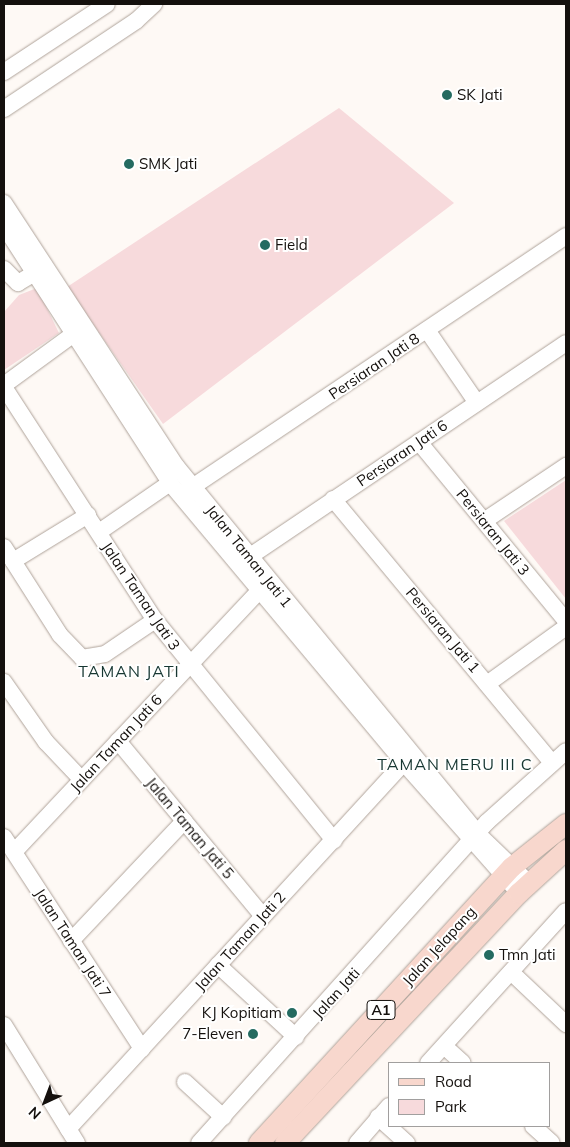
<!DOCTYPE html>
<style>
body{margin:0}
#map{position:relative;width:570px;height:1147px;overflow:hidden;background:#fef9f5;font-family:Mulish,sans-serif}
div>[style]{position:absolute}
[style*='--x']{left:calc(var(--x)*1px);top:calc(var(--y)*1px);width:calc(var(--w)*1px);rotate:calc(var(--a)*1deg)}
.green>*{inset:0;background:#f7dadc}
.roads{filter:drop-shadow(0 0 1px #afa39a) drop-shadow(0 0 1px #afa39a)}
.minor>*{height:16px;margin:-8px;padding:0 8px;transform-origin:8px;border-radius:8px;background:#fff}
.major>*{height:20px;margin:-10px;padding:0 10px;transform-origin:10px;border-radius:10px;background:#f8d7cd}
.dots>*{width:14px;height:14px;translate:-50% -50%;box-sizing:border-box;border:2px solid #fff;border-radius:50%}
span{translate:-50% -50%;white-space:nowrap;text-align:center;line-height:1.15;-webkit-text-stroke:4px #fff;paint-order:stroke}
.shield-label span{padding:1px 4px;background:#fff;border:1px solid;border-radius:4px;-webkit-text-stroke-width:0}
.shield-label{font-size:14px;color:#14100d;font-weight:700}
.poi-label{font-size:15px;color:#14100d}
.left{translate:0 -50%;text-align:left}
.right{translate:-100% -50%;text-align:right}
.street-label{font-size:15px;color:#14100d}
.neighbourhood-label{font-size:16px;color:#173732;letter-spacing:1px}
.frame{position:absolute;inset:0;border:5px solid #14100d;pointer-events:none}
.legend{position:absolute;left:388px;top:1062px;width:162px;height:65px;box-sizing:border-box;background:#fff;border:1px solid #a19f9e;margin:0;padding:6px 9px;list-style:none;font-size:15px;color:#14100d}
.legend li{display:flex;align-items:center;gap:10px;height:25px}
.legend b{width:25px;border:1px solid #a19f9e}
.north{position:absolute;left:20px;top:1077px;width:50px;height:50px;-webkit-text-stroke:4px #fff;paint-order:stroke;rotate:223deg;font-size:14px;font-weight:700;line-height:20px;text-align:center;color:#14100d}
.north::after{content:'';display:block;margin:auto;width:18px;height:22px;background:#14100d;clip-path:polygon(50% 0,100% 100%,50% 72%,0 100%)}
</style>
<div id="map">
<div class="green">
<div style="clip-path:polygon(339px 108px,454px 203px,163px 424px,67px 287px)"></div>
<div style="clip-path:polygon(37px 288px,59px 333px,4px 370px,4px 312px,19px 295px)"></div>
<div style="clip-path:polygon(566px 480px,566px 599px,504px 521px)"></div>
</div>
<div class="roads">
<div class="minor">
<div style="--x:4;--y:72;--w:123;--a:-33.4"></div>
<div style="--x:4;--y:109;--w:159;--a:-33.7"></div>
<div style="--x:136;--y:21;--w:25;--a:-43"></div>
<div style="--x:4;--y:203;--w:316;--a:56.8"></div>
<div style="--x:177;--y:467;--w:475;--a:50.6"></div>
<div style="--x:478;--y:834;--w:71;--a:43.9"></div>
<div style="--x:4;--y:226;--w:306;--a:57.1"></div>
<div style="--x:170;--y:483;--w:363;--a:50.1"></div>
<div style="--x:403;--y:762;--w:175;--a:48.5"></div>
<div style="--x:4;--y:269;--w:20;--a:45"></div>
<div style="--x:18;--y:283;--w:29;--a:-31"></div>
<div style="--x:427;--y:330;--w:88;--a:55.6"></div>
<div style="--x:4;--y:385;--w:97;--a:-36.2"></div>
<div style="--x:4;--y:387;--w:278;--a:57.1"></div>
<div style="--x:155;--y:620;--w:284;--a:50.9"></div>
<div style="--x:419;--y:442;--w:232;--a:50.6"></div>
<div style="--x:185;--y:492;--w:459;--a:-33.9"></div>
<div style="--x:333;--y:499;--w:342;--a:50.3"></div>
<div style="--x:484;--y:521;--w:99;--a:-33.9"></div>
<div style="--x:99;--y:532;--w:86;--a:-34.6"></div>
<div style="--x:4;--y:547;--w:104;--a:57.5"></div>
<div style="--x:60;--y:635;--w:32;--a:46"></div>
<div style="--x:82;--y:658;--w:23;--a:-10"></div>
<div style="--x:105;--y:654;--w:60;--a:-34.2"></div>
<div style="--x:13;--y:561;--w:88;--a:-31.5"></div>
<div style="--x:240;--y:563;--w:393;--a:-34"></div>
<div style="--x:4;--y:682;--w:73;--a:55"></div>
<div style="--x:46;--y:742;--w:52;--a:46.5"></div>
<div style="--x:487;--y:684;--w:97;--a:-35.8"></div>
<div style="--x:118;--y:741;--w:227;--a:50.4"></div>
<div style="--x:4;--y:837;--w:253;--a:56.9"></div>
<div style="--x:14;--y:852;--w:359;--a:-46.8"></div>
<div style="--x:71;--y:941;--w:165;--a:-46.7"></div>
<div style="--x:218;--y:965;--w:106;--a:42.7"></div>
<div style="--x:511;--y:972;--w:76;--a:43.4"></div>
<div style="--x:4;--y:1025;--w:139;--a:58.3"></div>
<div style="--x:444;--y:1046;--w:25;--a:42"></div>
<div style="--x:428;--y:1063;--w:205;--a:-47.8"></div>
<div style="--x:185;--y:1082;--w:52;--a:42.6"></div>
<div style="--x:378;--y:1117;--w:39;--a:42"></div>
<div style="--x:533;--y:1126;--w:25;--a:42"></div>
<div style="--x:68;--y:1129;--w:505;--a:-47.49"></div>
<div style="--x:199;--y:1143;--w:431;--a:-48.1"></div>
<div style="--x:487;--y:822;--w:106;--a:-41.9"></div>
<div style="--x:357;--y:1143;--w:49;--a:-49.1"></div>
</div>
<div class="major">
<div style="--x:259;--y:1143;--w:374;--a:-47.5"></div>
<div style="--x:512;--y:867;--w:69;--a:-38.5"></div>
<div style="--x:285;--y:1143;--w:342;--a:-46.9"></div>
<div style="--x:519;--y:893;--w:64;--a:-42.5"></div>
</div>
</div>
<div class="dots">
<div style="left:447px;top:95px;background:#246b61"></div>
<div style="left:129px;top:164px;background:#246b61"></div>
<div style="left:265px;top:245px;background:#246b61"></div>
<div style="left:489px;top:955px;background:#246b61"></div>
<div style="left:292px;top:1013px;background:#246b61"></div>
<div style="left:253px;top:1034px;background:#246b61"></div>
</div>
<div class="shield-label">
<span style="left:381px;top:1010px">A1</span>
</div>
<div class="poi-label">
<span class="left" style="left:457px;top:95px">SK Jati</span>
<span class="left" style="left:139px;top:164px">SMK Jati</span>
<span class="left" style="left:275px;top:245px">Field</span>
<span class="left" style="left:499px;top:955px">Tmn Jati</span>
<span class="right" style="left:282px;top:1013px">KJ Kopitiam</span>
<span class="right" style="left:243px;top:1034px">7-Eleven</span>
</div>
<div class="street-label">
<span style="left:374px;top:366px;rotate:-34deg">Persiaran Jati 8</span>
<span style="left:402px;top:453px;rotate:-34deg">Persiaran Jati 6</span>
<span style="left:493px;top:532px;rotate:51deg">Persiaran Jati 3</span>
<span style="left:249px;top:556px;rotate:51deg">Jalan Taman Jati 1</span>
<span style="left:141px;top:596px;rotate:56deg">Jalan Taman Jati 3</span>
<span style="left:443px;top:630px;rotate:50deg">Persiaran Jati 1</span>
<span style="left:116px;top:743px;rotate:-47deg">Jalan Taman Jati 6</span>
<span style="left:190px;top:828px;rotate:50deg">Jalan Taman Jati 5</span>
<span style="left:240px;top:941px;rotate:-48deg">Jalan Taman Jati 2</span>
<span style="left:73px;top:943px;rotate:57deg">Jalan Taman Jati 7</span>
<span style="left:439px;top:946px;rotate:-48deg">Jalan Jelapang</span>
<span style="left:336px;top:993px;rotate:-48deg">Jalan Jati</span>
</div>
<div class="neighbourhood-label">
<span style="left:129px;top:671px">TAMAN JATI</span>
<span style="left:455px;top:764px">TAMAN MERU III C</span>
</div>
<div class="frame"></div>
<ul class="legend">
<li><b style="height:6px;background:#f8d7cd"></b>Road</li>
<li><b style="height:14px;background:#f7dadc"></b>Park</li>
</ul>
<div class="north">N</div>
</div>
